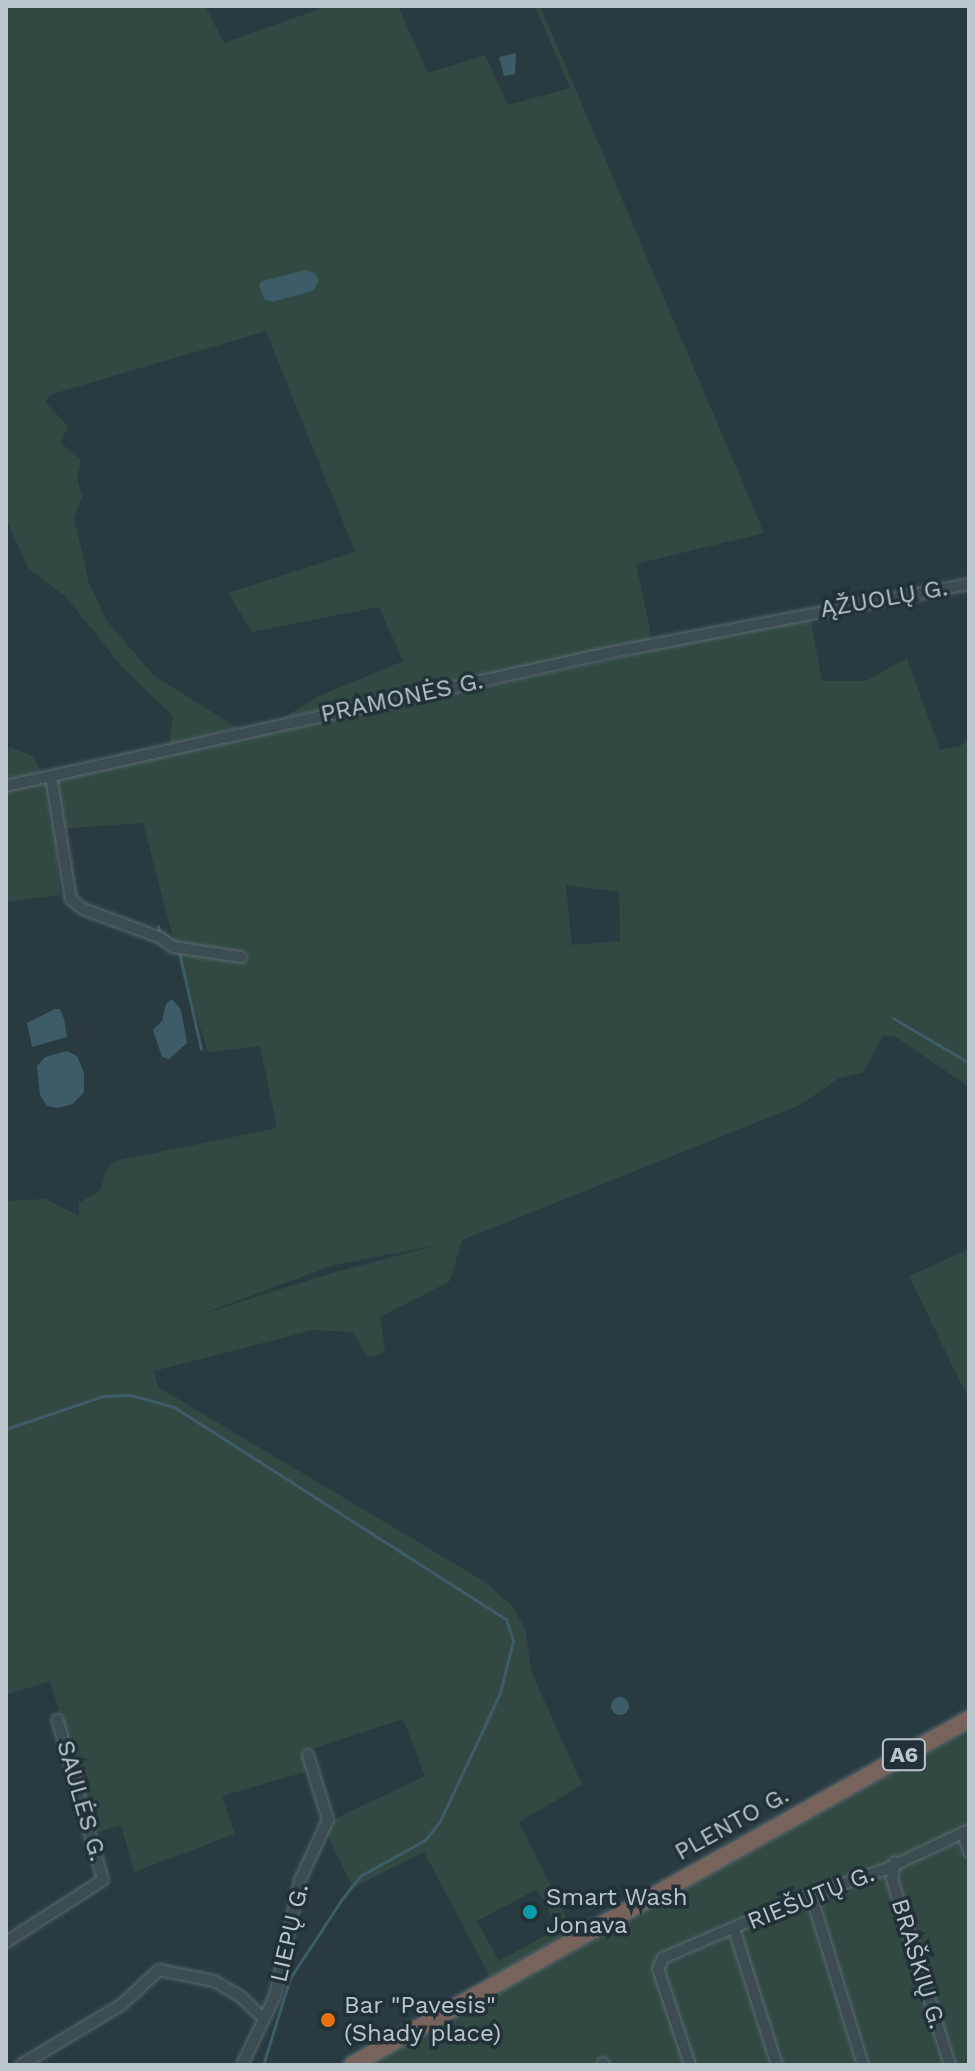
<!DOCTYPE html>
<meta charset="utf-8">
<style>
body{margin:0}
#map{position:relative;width:975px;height:2071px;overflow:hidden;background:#293b41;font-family:"Work Sans",sans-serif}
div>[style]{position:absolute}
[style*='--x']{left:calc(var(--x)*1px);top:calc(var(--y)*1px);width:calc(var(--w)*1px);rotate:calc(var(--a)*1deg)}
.green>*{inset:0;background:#314942}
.water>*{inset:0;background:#3e5c67}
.round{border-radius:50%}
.stream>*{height:3px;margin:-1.5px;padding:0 1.5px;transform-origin:1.5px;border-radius:1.5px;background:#3e5c67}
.roads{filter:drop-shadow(0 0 2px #5b696f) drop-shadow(0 0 2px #5b696f)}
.minor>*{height:10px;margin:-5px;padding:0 5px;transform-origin:5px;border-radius:5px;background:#3d4c51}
.highway>*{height:16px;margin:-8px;padding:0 8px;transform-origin:8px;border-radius:8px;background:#77635b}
.dots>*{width:22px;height:22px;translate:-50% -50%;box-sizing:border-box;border:4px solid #223137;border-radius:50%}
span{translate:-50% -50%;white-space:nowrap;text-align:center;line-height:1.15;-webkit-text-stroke:7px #223137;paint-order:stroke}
.shield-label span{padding:2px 6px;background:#223137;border:2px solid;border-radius:6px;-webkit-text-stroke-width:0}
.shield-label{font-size:22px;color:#bac6cb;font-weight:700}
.street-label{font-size:24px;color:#bac6cb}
.poi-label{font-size:24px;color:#bac6cb}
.left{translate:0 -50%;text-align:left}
.frame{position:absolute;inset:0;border:8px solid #bac6cb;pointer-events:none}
</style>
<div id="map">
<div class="green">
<div style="clip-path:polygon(6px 6px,205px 6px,224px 43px,328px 6px,398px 6px,428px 73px,485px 55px,508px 105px,570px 88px,535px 6px,540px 6px,764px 533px,636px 564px,652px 639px,283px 718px,317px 697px,403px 661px,379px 607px,252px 632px,228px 593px,355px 552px,266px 331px,52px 394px,45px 402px,68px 426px,61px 443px,81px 460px,77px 479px,82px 496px,74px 518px,89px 583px,107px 621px,154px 676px,238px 728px,169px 744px,173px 716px,123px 668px,66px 597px,29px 569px,6px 519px)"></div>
<div style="clip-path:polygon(evenodd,810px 616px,822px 681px,866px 681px,907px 658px,940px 750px,960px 746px,969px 739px,969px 1087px,896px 1037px,883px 1035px,864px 1072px,839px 1078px,800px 1105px,462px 1240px,450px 1281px,380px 1317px,385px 1351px,375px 1357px,366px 1355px,353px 1332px,313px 1330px,154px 1371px,158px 1387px,485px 1582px,512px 1606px,525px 1629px,532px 1673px,582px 1785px,519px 1822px,573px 1930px,490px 1977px,424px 1852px,353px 1888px,326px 1832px,330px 1821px,425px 1776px,403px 1719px,302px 1752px,308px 1771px,222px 1796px,235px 1834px,134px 1872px,121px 1825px,95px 1833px,50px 1681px,6px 1695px,6px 1201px,45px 1199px,79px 1216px,79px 1203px,101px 1190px,105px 1173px,115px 1161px,277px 1128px,260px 1046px,208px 1052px,183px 976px,143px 823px,55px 829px,60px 895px,6px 902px,6px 791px,810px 616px,566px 885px,619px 892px,620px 941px,572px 945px,566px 885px,810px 616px,439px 1245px,335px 1272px,196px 1316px,334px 1265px,439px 1245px,810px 616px,537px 1889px,558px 1929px,499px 1961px,477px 1921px,537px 1889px)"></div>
<div style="clip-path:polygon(9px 747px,32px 756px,42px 772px,6px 780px)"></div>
<div style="clip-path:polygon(969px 1249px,969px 1400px,909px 1276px)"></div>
<div style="clip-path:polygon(969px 1726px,969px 2065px,362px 2065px)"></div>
</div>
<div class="water">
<div style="clip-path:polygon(516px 53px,515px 74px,504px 76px,499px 57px)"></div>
<div style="clip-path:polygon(305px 270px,315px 273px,319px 280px,313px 291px,272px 302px,264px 299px,259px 285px,262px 281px)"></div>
<div style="clip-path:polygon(172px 999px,181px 1010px,187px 1043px,169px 1059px,162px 1057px,153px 1030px,162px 1021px,166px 1004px)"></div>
<div style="clip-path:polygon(55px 1009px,60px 1009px,64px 1019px,67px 1037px,32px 1047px,27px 1023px)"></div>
<div style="clip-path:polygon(67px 1051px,77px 1056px,84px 1073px,84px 1092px,73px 1104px,58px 1108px,47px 1106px,40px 1095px,37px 1066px,45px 1057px)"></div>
<div class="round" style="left:611px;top:1697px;width:18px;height:18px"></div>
</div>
<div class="stream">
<div style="--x:158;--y:926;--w:5;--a:79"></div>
<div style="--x:159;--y:931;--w:23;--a:34"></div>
<div style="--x:179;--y:952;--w:99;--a:77.2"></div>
<div style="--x:893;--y:1018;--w:88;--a:30.6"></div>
<div style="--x:6;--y:1429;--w:102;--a:-18.8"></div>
<div style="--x:103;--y:1396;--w:28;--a:-2"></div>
<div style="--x:131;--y:1395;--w:45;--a:15.6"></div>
<div style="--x:174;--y:1407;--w:394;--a:32.6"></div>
<div style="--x:506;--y:1619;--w:23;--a:72"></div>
<div style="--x:513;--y:1641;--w:54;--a:104"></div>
<div style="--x:500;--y:1693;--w:141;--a:115.1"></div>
<div style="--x:440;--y:1821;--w:24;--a:128"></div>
<div style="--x:425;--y:1840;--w:74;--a:151"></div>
<div style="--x:360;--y:1876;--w:33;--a:128"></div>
<div style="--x:340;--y:1902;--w:91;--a:123.3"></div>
<div style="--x:290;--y:1978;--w:91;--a:107.2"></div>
</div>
<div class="roads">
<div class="minor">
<div style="--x:51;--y:776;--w:125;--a:80.8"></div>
<div style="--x:71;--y:899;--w:16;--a:40"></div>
<div style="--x:83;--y:909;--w:83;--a:20.4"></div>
<div style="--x:161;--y:938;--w:15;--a:37"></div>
<div style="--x:173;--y:947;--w:69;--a:8.4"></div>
<div style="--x:6;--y:786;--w:617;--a:-12.46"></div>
<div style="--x:608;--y:653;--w:368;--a:-10.8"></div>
<div style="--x:963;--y:1832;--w:21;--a:73"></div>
<div style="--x:895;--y:1862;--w:17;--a:100"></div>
<div style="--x:892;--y:1879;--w:195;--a:72.7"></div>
<div style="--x:811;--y:1895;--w:178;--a:73"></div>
<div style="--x:734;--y:1929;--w:143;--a:72.5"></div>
<div style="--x:6;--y:1942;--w:115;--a:-32.6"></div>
<div style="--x:103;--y:1880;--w:167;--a:-105.9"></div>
<div style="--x:603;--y:2063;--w:2;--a:90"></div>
<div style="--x:21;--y:2065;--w:117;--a:-31"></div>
<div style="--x:121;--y:2005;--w:52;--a:-42.6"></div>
<div style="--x:159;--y:1970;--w:56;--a:11.3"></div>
<div style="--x:214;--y:1981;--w:30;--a:30"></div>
<div style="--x:240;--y:1996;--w:32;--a:44"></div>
<div style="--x:242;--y:2065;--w:76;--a:-64.4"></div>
<div style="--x:275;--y:1996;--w:119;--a:-77.8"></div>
<div style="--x:300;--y:1880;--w:66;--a:-65"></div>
<div style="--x:328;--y:1820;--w:68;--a:-107.1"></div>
<div style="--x:690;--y:2065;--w:101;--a:-108.4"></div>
<div style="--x:658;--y:1969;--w:12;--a:-66"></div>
<div style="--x:663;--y:1958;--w:151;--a:-23.3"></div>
<div style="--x:802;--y:1898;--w:87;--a:-18.9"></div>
<div style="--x:884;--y:1870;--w:94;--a:-25.2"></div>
</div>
<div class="highway">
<div style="--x:352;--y:2065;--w:707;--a:-29.28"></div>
</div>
</div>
<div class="dots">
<div style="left:530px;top:1912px;background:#0f9aa8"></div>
<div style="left:328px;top:2020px;background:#e8710a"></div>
</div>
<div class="shield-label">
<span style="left:904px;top:1755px">A6</span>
</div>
<div class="street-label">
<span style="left:884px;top:599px;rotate:-10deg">ĄŽUOLŲ G.</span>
<span style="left:402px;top:698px;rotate:-12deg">PRAMONĖS G.</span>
<span style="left:81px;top:1801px;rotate:74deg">SAULĖS G.</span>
<span style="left:732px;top:1824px;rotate:-29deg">PLENTO G.</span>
<span style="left:811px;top:1898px;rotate:-22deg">RIEŠUTŲ G.</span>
<span style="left:290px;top:1933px;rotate:-77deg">LIEPŲ G.</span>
<span style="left:918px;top:1964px;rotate:73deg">BRAŠKIŲ G.</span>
</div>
<div class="poi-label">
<span class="left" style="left:546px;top:1912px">Smart Wash<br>Jonava</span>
<span class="left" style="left:344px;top:2020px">Bar "Pavesis"<br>(Shady place)</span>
</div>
<div class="frame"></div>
</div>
